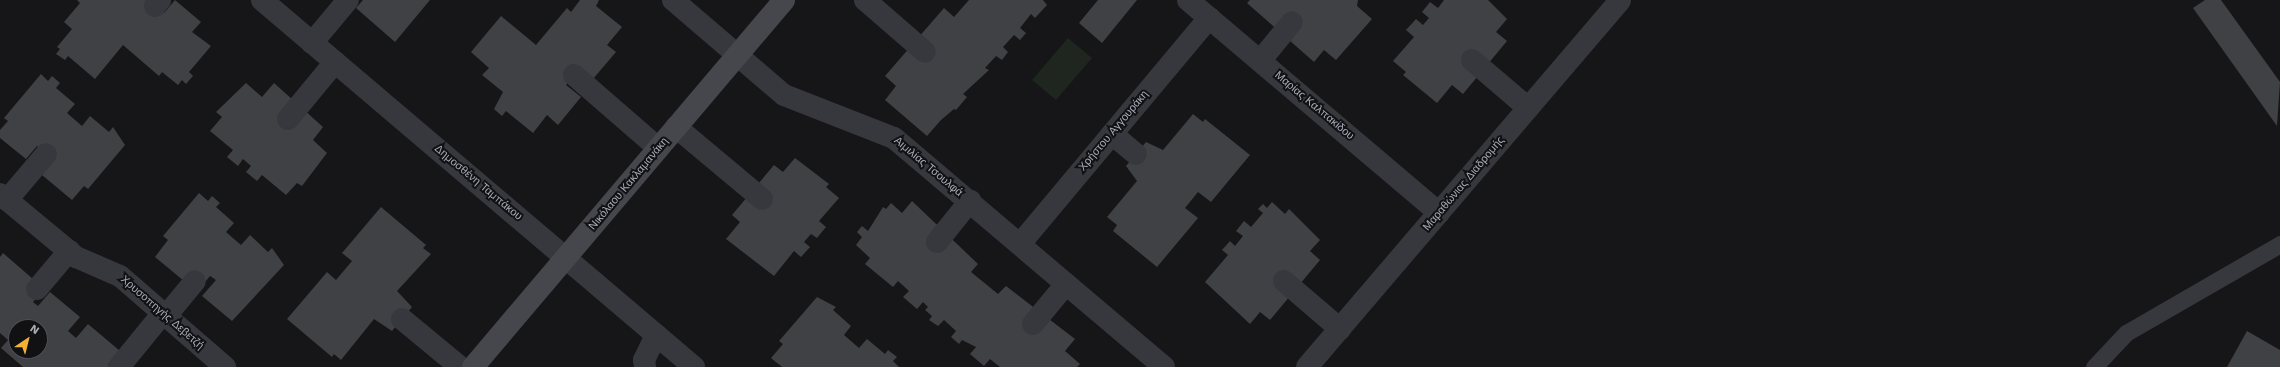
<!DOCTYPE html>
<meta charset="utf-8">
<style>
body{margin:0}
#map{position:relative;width:2280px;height:367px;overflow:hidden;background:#161618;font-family:"Work Sans",sans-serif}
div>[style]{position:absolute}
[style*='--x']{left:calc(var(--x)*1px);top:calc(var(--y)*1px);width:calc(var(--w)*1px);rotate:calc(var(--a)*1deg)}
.green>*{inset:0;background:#1e261f}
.building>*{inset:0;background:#404145}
.lane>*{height:17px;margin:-8.5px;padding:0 8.5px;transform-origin:8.5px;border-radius:8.5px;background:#37383d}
.street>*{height:22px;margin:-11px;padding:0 11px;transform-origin:11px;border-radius:11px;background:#37383d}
.secondary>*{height:22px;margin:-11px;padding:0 11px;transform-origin:11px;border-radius:11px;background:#45474d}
span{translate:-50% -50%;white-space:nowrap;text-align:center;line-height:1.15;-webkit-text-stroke:4px #111113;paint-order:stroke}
.street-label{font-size:11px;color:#a8adb8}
.north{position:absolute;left:8px;top:319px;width:40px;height:40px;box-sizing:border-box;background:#111113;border:1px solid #4d4f55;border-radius:50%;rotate:35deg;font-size:11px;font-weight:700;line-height:16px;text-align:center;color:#a8adb8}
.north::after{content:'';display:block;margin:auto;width:14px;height:18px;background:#f2b134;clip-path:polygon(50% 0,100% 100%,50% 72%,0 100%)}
</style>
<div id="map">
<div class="green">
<div style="clip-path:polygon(1068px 38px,1092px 58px,1056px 100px,1032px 80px)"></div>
</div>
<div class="building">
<div style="clip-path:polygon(77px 0,148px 0,164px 13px,175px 0,201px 22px,192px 32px,211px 46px,189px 72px,193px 76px,186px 84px,182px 80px,178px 85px,162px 72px,159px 76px,123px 45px,95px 79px,68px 56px,65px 60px,56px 54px,60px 49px,57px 47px,72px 29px,64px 22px,80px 3px)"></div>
<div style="clip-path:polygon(363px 0,430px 0,395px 42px,356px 8px)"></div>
<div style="clip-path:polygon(580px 0,599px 0,596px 6px,622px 27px,607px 45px,616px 52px,593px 79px,580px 68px,566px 85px,581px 97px,558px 125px,547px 115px,533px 133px,506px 111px,502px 116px,494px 109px,503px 92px,482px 75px,489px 68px,471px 52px,501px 16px,536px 45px,567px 8px,571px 12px)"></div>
<div style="clip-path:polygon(969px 0,1043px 0,1047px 5px,1035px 18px,1031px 14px,1020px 28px,1026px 33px,1020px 40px,1014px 35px,1003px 47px,1008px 52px,1002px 60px,996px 56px,985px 68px,989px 70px,963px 94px,967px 97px,956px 110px,954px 109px,941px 120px,927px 136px,885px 100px,896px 86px,885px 76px,944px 8px,954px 17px)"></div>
<div style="clip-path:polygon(1098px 0,1137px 0,1102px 43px,1079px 23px)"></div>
<div style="clip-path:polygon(1250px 0,1358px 0,1357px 6px,1372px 19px,1336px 60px,1324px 50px,1314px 62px,1247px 3px)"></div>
<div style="clip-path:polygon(1444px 0,1488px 0,1507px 19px,1496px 32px,1507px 41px,1463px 94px,1452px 85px,1437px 103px,1403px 75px,1406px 72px,1393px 61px,1414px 37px,1406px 30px,1416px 19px,1423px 25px,1429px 18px,1422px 12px,1430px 2px,1438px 8px)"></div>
<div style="clip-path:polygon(2205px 0,2221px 0,2280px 82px,2277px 126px,2193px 8px)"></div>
<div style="clip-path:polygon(41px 74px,48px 81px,52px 76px,60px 83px,56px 88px,75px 104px,67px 113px,82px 126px,90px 116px,109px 132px,113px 127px,125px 145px,88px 189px,84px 186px,72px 200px,42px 175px,46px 154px,37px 146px,26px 159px,0 138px,0 130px,8px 121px,4px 118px)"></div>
<div style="clip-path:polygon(246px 83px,262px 97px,274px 83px,323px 127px,313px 140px,327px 153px,302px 186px,297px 183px,286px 195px,262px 175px,257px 181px,246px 172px,251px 166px,243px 159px,238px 166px,227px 157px,233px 150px,210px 131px,222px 117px,216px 112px)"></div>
<div style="clip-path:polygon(1193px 114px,1203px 122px,1205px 119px,1250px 155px,1211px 202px,1198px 192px,1185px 208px,1198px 218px,1157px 267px,1113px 231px,1117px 225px,1107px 217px,1137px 181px,1126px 166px,1146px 142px,1163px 150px)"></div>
<div style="clip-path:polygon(795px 158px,829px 184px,826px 187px,839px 198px,819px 221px,826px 227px,817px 238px,811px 234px,804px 242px,810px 247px,801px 257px,794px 251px,774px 276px,726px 239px,740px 222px,732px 215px,774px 165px,783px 172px)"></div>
<div style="clip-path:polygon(199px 193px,208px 201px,212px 196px,220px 203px,216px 207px,234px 223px,226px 232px,241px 245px,250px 235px,268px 252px,272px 248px,284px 265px,232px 321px,202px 296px,216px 280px,210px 276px,201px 287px,184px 281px,155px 257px,168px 240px,163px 236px)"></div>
<div style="clip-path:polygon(912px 201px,978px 264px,971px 272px,998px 294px,1006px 286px,1075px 339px,1065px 351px,1080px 364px,1077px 367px,1000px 367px,990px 359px,984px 366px,970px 354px,976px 347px,962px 340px,959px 344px,951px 337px,956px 331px,944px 320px,938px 326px,929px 320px,932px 316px,925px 310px,928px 307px,923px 302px,917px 309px,903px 297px,909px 291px,898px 281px,893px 287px,865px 264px,870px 258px,856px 245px,862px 237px,857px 232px,862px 226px,868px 231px,883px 207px,886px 209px,891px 203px,902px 213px)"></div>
<div style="clip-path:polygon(1272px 202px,1285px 214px,1289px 209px,1320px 240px,1310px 251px,1320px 260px,1270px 320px,1260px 312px,1250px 324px,1205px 282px,1228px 255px,1222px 250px,1230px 241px,1235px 246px,1243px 236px,1236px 231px,1244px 221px,1251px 227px,1263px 213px,1258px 209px,1263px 204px,1267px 208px)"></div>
<div style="clip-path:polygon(381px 207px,426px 245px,423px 248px,431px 254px,397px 291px,412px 307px,392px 331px,374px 319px,341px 360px,334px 354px,332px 357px,287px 319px,327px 272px,336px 280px,352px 261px,342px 253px)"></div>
<div style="clip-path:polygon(evenodd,3px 253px,33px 279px,41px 293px,33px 302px,38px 306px,50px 292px,80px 317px,68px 331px,76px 338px,88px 324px,120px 351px,108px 365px,110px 367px,23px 367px,1px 348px,8px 340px,0 333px,0 257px,3px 253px,16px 327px,40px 327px,40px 351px,16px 351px,16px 327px)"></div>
<div style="clip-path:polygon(817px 297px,836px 307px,833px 310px,851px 326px,844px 335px,859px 348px,867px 339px,885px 354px,888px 350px,897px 357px,893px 361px,899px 367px,782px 367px,771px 358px,783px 344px,779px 341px)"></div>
<div style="clip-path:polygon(2247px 331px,2280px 350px,2280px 367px,2227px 367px)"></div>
</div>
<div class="lane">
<div style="--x:2094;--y:367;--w:47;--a:-46.7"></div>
<div style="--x:2126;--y:333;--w:178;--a:-30"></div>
</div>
<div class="street">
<div style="--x:262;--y:0;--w:567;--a:40.35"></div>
<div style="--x:673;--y:0;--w:146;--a:40.6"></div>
<div style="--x:784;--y:95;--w:118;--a:21.4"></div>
<div style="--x:894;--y:138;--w:354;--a:40.3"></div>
<div style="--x:865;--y:0;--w:79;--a:40.9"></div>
<div style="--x:1188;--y:0;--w:329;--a:40.3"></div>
<div style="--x:155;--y:6;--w:8;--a:-50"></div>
<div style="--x:312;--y:43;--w:56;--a:-50.1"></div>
<div style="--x:1472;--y:60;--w:74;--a:40.6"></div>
<div style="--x:1260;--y:61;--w:50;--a:-50.6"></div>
<div style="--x:574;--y:75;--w:111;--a:41"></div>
<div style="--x:288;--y:119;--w:74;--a:-50.5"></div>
<div style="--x:676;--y:127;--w:112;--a:39.9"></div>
<div style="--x:1112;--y:134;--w:31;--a:40"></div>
<div style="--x:0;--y:194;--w:99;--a:39.7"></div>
<div style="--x:76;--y:257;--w:48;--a:23.4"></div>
<div style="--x:120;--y:276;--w:139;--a:40.9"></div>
<div style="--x:7;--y:200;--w:60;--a:-49.7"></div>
<div style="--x:937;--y:242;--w:53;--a:-51.2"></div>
<div style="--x:1020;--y:244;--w:295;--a:-50.1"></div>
<div style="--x:1284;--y:281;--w:74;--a:40.6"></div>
<div style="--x:37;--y:289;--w:50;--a:-49.9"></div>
<div style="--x:166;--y:316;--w:45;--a:-50.4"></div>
<div style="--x:402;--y:319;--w:75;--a:39.6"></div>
<div style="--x:1033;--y:324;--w:52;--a:-50.5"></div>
<div style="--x:119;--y:367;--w:70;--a:-50.8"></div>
<div style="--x:645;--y:367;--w:7;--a:-98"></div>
<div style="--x:644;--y:360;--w:28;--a:-64"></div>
<div style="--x:1307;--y:367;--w:482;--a:-49.5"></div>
</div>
<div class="secondary">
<div style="--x:473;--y:367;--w:481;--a:-49.7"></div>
</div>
<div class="street-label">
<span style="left:1314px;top:106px;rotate:40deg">Μαρίας Καλπακίδου</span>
<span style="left:1114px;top:131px;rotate:-50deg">Χρήστου Αγγουράκη</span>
<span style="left:928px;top:167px;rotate:40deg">Αιμιλίας Τσουλφά</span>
<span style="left:478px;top:183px;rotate:40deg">Δημοσθένη Ταμπάκου</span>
<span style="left:629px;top:184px;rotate:-50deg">Νικόλαου Κακλαμανάκη</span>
<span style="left:1464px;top:184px;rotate:-50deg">Μαραθώνιας Διαδρομής</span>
<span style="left:162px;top:313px;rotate:41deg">Χρυσοπηγής Δεβετζή</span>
</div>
<div class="north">N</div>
</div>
